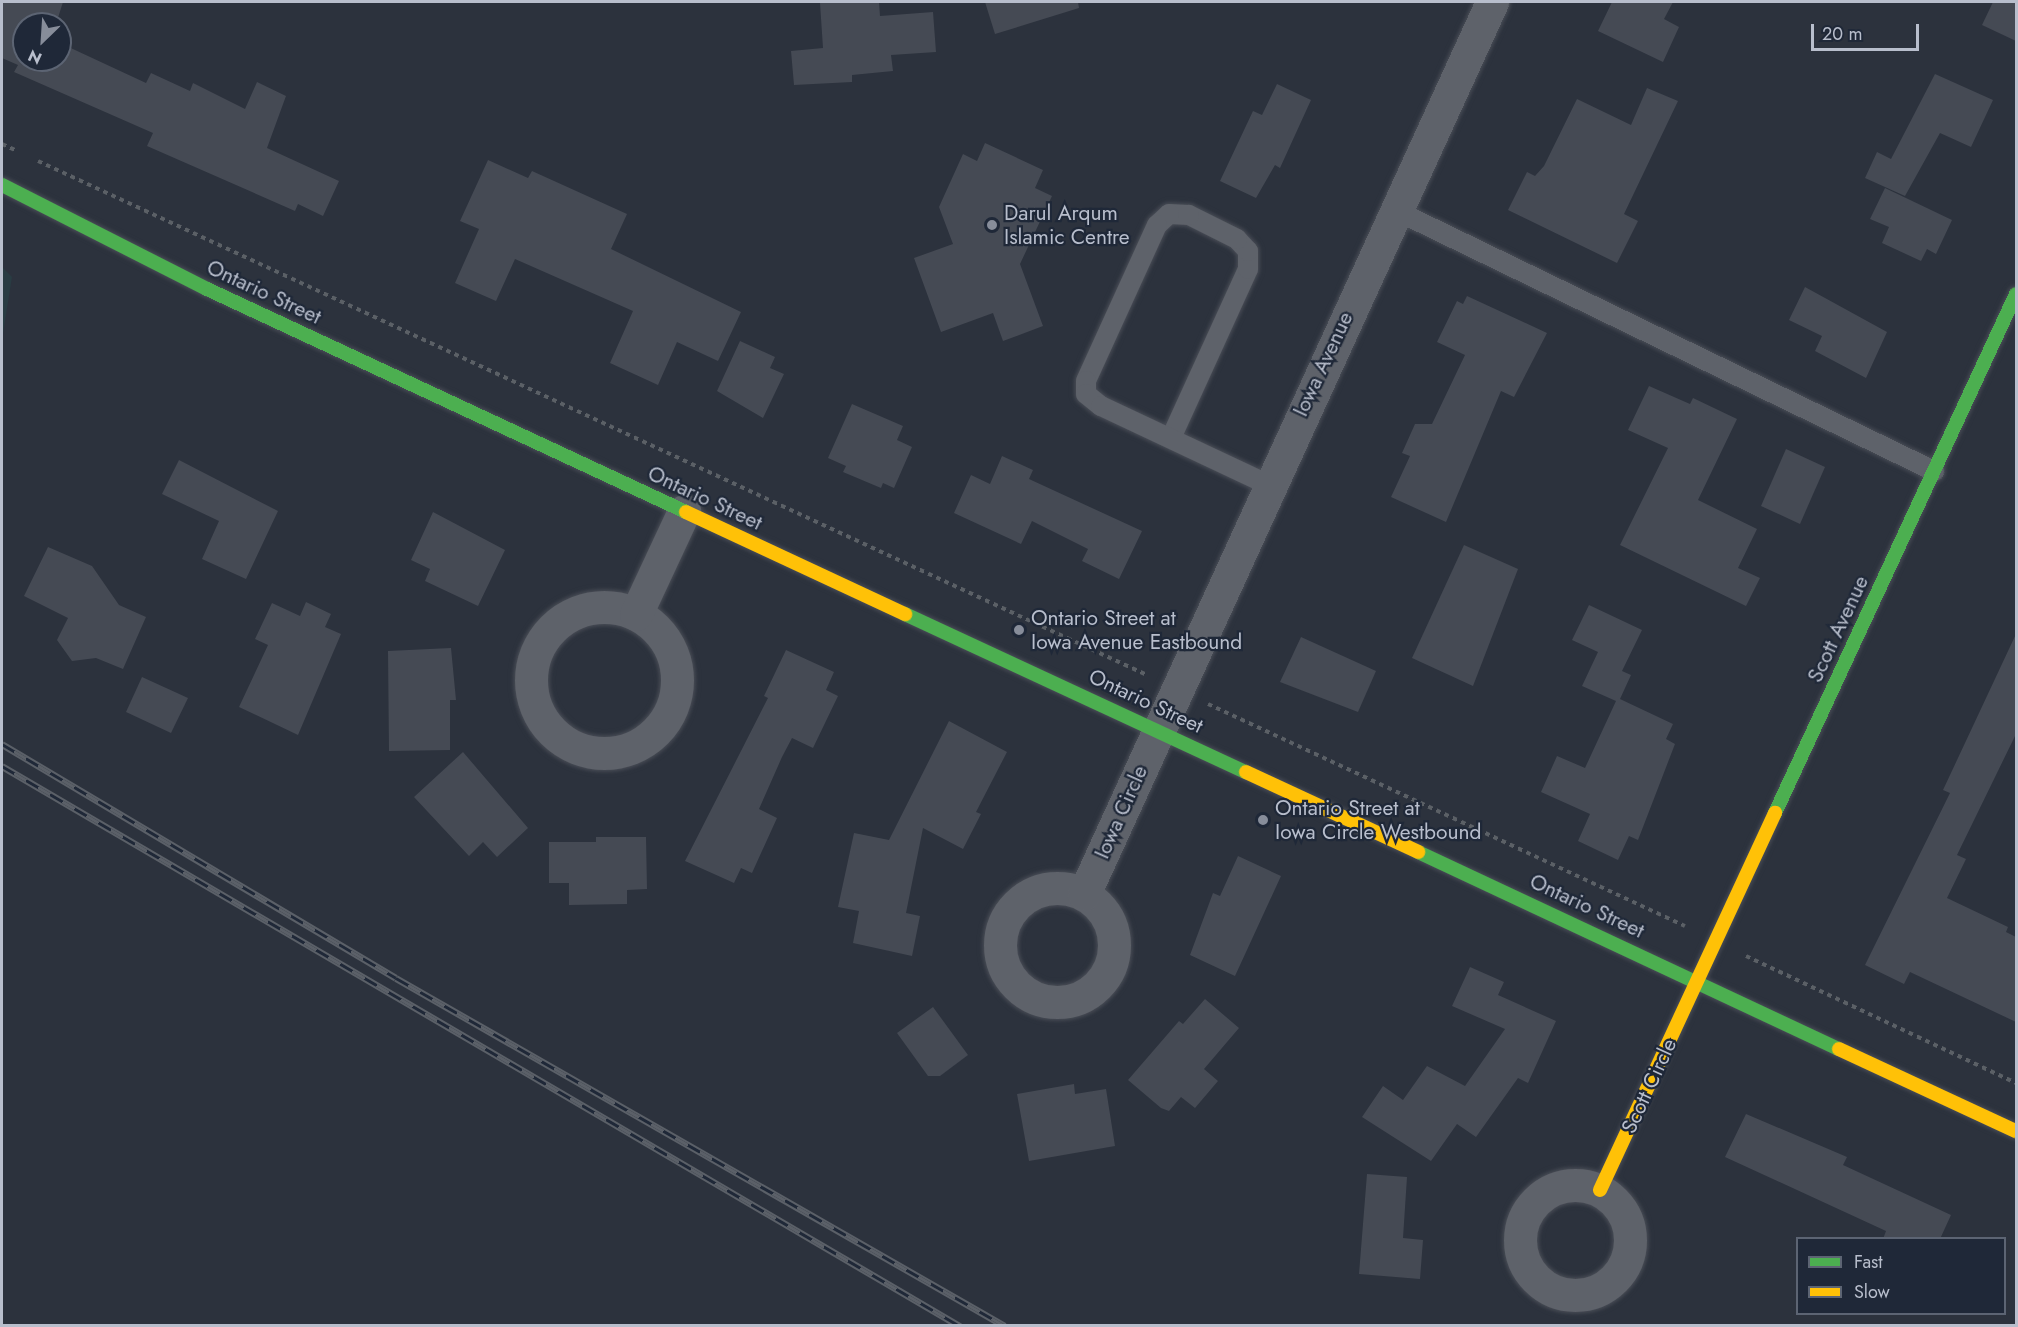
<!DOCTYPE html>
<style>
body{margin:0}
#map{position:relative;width:2018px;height:1327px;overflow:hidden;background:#2c323d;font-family:Jost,sans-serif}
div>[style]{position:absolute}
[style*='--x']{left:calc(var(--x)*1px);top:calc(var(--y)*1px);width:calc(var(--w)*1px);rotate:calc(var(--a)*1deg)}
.green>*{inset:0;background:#293c43}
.building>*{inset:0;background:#454a54}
.path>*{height:4px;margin-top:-2px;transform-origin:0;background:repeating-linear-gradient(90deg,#5b6066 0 4.5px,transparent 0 9px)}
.roads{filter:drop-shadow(0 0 2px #494d56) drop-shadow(0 0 2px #494d56)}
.lane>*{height:20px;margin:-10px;padding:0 10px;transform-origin:10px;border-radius:10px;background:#5e626a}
.street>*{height:33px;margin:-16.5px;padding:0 16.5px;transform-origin:16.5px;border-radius:16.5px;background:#5e626a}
.street>.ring{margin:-16.5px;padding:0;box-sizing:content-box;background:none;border:33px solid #5e626a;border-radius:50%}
.fast>*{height:14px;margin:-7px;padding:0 7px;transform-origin:7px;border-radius:7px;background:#4caf50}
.slow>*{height:14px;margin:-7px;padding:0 7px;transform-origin:7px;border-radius:7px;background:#ffc107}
.rail>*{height:7px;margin-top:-3.5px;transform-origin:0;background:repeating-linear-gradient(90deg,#1f2838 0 14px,#5b6068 0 28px);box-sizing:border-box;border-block:2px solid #5b6068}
.dots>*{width:16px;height:16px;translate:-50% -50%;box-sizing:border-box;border:3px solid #1f2838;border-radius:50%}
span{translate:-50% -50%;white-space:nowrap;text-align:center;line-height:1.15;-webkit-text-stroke:4.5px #1f2838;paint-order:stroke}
.poi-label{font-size:21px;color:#b8becc}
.left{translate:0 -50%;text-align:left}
.street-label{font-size:21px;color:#b8becc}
.frame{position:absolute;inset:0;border:3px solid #b8becc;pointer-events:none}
.legend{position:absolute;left:1796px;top:1237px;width:210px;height:78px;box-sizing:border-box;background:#1f2838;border:2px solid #5c6473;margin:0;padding:8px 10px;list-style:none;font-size:18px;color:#b8becc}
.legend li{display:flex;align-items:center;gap:12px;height:30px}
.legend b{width:30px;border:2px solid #5c6473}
.north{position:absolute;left:12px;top:12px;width:60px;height:60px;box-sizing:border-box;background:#1f2838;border:2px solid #5c6473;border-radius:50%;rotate:205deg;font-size:16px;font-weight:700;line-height:24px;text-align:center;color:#b8becc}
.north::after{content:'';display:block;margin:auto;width:21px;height:27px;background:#878d9a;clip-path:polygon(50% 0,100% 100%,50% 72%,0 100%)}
.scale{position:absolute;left:1811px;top:24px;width:108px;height:27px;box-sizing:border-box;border:3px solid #b8becc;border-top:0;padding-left:8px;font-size:18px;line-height:21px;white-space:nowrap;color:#b8becc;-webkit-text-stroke:4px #1f2838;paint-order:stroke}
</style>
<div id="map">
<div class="green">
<div style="clip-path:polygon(2px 267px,12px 277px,2px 340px)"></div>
</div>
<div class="building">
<div style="clip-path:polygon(2px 2px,63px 2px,56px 24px,24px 24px,24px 60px,60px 60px,60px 43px,146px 83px,151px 73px,190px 91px,193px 83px,245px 109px,257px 82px,286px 96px,267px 148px,339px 181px,323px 216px,298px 204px,295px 211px,147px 146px,153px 133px,14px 72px,18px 65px,2px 58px)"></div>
<div style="clip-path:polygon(879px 2px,880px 16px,933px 12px,936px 52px,891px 55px,893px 71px,852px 75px,852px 82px,794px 85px,791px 51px,823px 48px,820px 3px)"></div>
<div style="clip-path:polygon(985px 2px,1078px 2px,1079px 8px,995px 34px)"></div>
<div style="clip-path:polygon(1612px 2px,1673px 2px,1664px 19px,1679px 27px,1663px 62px,1598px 31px)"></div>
<div style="clip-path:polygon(1993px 2px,2016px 2px,2016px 41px,1982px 25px)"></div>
<div style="clip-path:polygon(1935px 74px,1993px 100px,1971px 147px,1940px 133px,1905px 196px,1865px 178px,1877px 152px,1891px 159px)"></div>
<div style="clip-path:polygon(1277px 84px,1311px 100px,1280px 168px,1275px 165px,1256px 198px,1220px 181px,1253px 111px,1262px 115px)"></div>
<div style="clip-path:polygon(1647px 88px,1678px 101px,1624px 214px,1638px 221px,1617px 263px,1508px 210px,1527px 172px,1535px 176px,1544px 166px,1577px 99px,1631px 125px)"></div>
<div style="clip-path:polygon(985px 143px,1043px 170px,1035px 188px,1052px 196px,1020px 264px,1043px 326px,1003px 341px,993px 313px,941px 332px,914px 258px,953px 244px,939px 207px,963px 154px,977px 161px)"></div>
<div style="clip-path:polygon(488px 160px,528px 178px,532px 171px,627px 214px,611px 249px,741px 312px,718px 361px,677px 342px,658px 385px,610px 363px,633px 311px,515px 259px,496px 301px,455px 283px,479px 229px,460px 221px)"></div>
<div style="clip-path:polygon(1885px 188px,1952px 220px,1936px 254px,1927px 249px,1921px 261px,1882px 243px,1889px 227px,1870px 219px)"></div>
<div style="clip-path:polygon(1805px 287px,1887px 332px,1866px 378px,1815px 351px,1822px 336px,1789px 320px)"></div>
<div style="clip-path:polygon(1467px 296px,1547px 333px,1514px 397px,1501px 391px,1446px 522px,1391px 497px,1410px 456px,1402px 453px,1415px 424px,1432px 424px,1465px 355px,1437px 342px,1457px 301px,1463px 304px)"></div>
<div style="clip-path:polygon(740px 341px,775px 357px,770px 368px,784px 374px,763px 418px,717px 391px)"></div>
<div style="clip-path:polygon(1649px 386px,1690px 404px,1693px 398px,1737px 419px,1698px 500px,1757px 529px,1738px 568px,1760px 578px,1746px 606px,1620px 545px,1668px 448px,1628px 430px)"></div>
<div style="clip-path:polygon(852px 404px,903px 426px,897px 440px,912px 447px,894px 488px,883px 483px,881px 488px,843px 472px,846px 466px,828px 458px)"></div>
<div style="clip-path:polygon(1786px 449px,1825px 467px,1800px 524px,1761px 506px)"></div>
<div style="clip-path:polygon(1002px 456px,1033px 470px,1029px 479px,1142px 531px,1119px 579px,1082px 561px,1088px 549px,1032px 521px,1021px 544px,954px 513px,971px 475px,990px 484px)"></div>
<div style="clip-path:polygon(179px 460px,278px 511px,246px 579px,202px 559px,219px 521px,162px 494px)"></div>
<div style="clip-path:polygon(433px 512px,505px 550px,478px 606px,425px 581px,430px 569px,411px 560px)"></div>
<div style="clip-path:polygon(1464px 545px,1518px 569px,1473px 686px,1412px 658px)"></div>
<div style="clip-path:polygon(48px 547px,92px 566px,119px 605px,146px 617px,123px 669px,96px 658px,72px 661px,57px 640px,68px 618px,24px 596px)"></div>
<div style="clip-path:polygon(306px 602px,331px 614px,325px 627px,341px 634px,298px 735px,239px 707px,268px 645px,255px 639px,272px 603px,300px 616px)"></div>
<div style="clip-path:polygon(1589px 605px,1642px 630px,1622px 671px,1631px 675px,1620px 699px,1673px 724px,1666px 739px,1675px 744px,1638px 840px,1629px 836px,1618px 860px,1578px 841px,1590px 814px,1541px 792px,1557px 756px,1585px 768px,1616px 701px,1582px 686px,1598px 652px,1572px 640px)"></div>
<div style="clip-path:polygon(2016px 634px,2016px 734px,1957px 855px,1966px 859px,1947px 898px,2008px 927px,2006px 932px,2016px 937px,2016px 1022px,1910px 972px,1904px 984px,1865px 965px,1950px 793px,1943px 790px)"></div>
<div style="clip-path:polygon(1301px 637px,1376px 671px,1358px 712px,1280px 682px)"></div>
<div style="clip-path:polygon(451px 648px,456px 700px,450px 700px,450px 750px,389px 751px,388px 651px)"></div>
<div style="clip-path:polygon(786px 650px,834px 672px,826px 690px,838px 696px,813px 748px,792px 738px,782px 757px,759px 809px,777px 818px,752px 873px,741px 868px,734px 883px,685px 861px,768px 698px,764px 696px)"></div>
<div style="clip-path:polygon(142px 677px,188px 698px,171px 733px,126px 712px)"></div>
<div style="clip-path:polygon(949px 721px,1007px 752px,976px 812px,981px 814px,963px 849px,923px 828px,906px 913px,920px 916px,912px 956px,853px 943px,859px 911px,838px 907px,854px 833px,889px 840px)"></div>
<div style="clip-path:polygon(463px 752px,528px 828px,497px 857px,483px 842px,469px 856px,414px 797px)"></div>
<div style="clip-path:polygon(596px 837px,646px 837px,647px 889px,627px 890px,627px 904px,569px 905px,569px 883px,549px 883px,549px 842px,596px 842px)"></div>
<div style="clip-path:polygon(1238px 856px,1281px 876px,1235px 976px,1190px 955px,1213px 893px,1220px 896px)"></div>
<div style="clip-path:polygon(1470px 967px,1504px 982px,1498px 995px,1556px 1021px,1528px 1083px,1518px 1078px,1476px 1137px,1457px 1124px,1431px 1161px,1362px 1117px,1383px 1086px,1403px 1100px,1427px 1066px,1465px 1086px,1505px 1029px,1452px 1006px)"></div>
<div style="clip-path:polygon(1205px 999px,1239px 1028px,1204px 1069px,1218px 1081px,1195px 1108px,1181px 1097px,1169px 1111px,1161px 1108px,1128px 1080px,1179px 1021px,1183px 1024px)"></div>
<div style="clip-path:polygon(933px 1007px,968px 1055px,940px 1076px,928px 1076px,897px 1033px)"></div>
<div style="clip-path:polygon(1074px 1084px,1075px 1094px,1106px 1089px,1115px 1146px,1029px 1161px,1017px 1094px)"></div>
<div style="clip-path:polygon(1746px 1114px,1847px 1157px,1843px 1165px,1951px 1215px,1940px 1239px,1883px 1239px,1886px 1231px,1725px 1157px)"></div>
<div style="clip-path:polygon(1367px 1174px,1407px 1177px,1403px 1238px,1423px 1240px,1420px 1279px,1359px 1274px)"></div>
</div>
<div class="path">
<div style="--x:2;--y:144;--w:14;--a:25"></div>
<div style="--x:38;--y:161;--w:1222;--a:24.87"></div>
<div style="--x:1208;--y:704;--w:526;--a:24.96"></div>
<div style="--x:1746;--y:956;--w:298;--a:25.2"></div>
</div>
<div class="roads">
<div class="lane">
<div style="--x:1395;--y:210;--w:599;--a:25.84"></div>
<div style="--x:1171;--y:438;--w:186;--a:-65.5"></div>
<div style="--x:1248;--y:269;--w:18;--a:-90"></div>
<div style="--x:1248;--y:251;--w:16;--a:-133"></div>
<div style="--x:1237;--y:239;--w:54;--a:-153.4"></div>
<div style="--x:1189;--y:215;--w:20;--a:-177"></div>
<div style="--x:1169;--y:214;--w:16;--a:137"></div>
<div style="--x:1157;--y:225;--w:171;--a:114.5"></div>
<div style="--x:1086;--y:381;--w:13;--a:90"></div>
<div style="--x:1086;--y:394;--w:19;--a:39"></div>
<div style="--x:1101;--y:406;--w:183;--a:25.2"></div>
</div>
<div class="street">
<div class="ring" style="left:531px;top:607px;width:113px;height:113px"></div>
<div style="--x:636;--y:614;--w:114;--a:-65"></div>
<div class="ring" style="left:1000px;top:888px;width:81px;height:81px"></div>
<div style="--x:1084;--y:894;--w:981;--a:-65.42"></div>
<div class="ring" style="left:1520px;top:1185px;width:77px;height:77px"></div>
</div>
<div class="fast">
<div style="--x:2;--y:185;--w:230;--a:26.9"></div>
<div style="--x:207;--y:289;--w:528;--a:24.96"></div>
<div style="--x:905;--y:614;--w:376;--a:24.9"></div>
<div style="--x:1775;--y:813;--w:572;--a:-65.09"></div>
<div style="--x:1418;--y:852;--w:465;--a:25.1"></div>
</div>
<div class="slow">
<div style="--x:686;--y:512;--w:242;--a:25"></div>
<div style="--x:1246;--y:772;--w:190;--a:24.9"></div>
<div style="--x:1839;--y:1049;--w:195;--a:24.9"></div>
<div style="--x:1600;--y:1190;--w:416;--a:-65.1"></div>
</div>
</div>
<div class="rail">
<div style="--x:2;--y:744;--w:458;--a:30.7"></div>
<div style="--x:396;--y:978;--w:701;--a:29.74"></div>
<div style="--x:2;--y:766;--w:1110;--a:30.31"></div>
</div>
<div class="dots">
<div style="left:992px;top:225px;background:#878d9a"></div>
<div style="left:1019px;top:630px;background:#878d9a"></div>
<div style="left:1263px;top:820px;background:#878d9a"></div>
</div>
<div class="poi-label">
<span class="left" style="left:1004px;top:225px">Darul Arqum<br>Islamic Centre</span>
<span class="left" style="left:1031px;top:630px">Ontario Street at<br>Iowa Avenue Eastbound</span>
<span class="left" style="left:1275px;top:820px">Ontario Street at<br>Iowa Circle Westbound</span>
</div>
<div class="street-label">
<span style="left:264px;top:292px;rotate:25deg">Ontario Street</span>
<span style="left:1323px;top:364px;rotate:-65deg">Iowa Avenue</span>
<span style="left:705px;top:498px;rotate:25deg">Ontario Street</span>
<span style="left:1838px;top:629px;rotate:-65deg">Scott Avenue</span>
<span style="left:1146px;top:701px;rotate:25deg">Ontario Street</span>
<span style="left:1121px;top:812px;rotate:-66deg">Iowa Circle</span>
<span style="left:1587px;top:906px;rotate:25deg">Ontario Street</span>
<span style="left:1649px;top:1086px;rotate:-65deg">Scott Circle</span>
</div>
<div class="frame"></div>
<ul class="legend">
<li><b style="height:8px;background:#4caf50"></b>Fast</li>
<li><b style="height:8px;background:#ffc107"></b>Slow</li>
</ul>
<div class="north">N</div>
<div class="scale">20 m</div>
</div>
